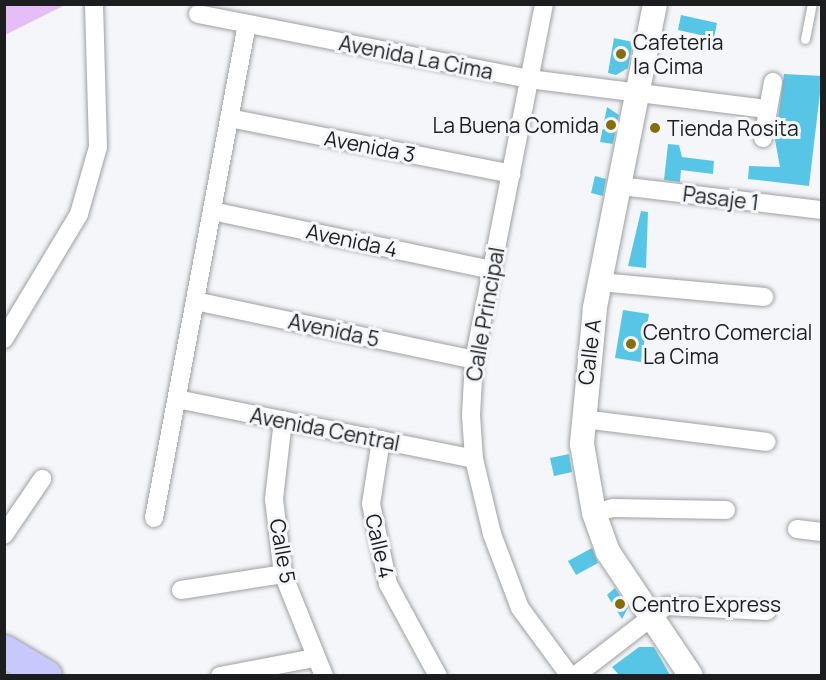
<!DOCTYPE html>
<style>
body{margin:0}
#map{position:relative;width:826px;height:680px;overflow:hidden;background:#f4f6f9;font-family:Manrope,sans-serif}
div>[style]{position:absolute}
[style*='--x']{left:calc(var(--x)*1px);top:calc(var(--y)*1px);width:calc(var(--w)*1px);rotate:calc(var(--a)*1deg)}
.green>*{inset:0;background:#e5bef7}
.building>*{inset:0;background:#57c6e6}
.roads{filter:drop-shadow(0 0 2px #9ea0a2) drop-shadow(0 0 2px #9ea0a2)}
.lane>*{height:9px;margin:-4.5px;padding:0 4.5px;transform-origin:4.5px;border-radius:4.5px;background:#fff}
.street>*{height:18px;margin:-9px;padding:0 9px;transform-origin:9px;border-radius:9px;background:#fff}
.secondary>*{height:24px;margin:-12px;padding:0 12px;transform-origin:12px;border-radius:12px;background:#fff}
.highway>*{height:32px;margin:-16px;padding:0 16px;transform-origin:16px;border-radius:16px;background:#c7c9fc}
.dots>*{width:16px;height:16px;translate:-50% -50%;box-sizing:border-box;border:3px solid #f4f6f9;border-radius:50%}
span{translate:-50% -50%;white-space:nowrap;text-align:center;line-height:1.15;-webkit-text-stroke:6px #f4f6f9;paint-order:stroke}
.poi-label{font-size:21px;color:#1c1d1e}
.left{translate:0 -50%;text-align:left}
.right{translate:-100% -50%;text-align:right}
.street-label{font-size:21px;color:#1c1d1e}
.frame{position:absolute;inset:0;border:6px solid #1c1d1e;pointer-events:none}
</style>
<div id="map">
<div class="green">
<div style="clip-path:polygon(5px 4px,65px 4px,65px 5px,5px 35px)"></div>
</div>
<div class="building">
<div style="clip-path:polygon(681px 15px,717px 23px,714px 38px,678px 30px)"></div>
<div style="clip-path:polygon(614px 38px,633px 42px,628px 68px,616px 75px,608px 73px)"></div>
<div style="clip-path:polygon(784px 74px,822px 76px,809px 186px,748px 179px,749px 166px,780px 167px,775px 140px)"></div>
<div style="clip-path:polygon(607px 107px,619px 115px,613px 144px,600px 142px)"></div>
<div style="clip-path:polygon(668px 144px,679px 145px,682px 157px,714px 161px,713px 174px,681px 170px,680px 182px,664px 180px)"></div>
<div style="clip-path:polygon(595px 176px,606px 179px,603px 196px,591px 193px)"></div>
<div style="clip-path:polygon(641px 211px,648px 212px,646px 268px,628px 266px)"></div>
<div style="clip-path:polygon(623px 310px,649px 314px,641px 362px,615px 358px)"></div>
<div style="clip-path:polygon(569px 454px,572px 472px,554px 476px,550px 458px)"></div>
<div style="clip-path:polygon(592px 548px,598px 563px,576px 575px,568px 561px)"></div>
<div style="clip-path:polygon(615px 588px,628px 608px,622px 619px,607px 595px)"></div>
<div style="clip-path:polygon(639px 647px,654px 647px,670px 675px,619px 675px,612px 667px)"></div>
</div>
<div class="roads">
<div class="lane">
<div style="--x:805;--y:39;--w:36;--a:-79"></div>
</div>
<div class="street">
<div style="--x:544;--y:4;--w:363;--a:101.1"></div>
<div style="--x:474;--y:360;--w:55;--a:93.1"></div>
<div style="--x:471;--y:415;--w:44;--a:86.1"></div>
<div style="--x:474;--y:459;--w:77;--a:76.5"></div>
<div style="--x:492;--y:534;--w:79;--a:69.3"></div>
<div style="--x:520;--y:608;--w:84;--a:53.7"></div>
<div style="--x:198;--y:14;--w:337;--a:11.1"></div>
<div style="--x:529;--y:79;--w:241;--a:7.2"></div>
<div style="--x:229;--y:118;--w:288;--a:11.2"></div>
<div style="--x:763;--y:138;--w:57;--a:-79.9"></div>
<div style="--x:620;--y:186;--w:203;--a:6.8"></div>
<div style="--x:212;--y:211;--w:286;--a:11.9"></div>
<div style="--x:600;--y:282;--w:165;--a:5.2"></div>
<div style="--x:195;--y:301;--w:285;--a:11.9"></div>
<div style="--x:4;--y:339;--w:146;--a:-59"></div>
<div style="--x:79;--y:214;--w:70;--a:-74.2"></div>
<div style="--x:98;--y:147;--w:143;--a:-91.6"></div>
<div style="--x:177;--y:399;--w:303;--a:11.4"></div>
<div style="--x:583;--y:419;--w:185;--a:7.1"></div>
<div style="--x:283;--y:420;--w:80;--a:96.5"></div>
<div style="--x:274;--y:499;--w:76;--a:83.2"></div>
<div style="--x:283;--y:574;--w:110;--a:68.1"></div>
<div style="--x:381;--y:440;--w:65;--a:98.9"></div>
<div style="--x:371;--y:504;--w:82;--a:78"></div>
<div style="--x:388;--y:584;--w:105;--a:61.5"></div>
<div style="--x:594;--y:513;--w:20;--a:-15"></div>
<div style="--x:613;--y:508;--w:113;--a:1"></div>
<div style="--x:154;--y:518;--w:503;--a:-79.34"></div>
<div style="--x:797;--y:529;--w:25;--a:7"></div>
<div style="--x:4;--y:535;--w:68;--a:-55.8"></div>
<div style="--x:181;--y:590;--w:103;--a:-8.9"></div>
<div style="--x:220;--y:676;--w:96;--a:-10.8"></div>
<div style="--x:575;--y:676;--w:115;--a:-37.6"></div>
<div style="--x:666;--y:606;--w:101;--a:2.8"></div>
</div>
<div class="secondary">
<div style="--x:655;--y:4;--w:310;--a:101.2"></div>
<div style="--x:595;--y:308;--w:137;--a:95.5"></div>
<div style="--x:582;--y:444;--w:70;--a:80.1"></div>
<div style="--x:594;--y:513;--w:41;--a:70.3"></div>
<div style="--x:608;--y:552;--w:149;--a:56.2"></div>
</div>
<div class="highway">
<div style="--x:4;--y:651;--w:49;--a:30.8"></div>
</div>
</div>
<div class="dots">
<div style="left:621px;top:54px;background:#866e0d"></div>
<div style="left:611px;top:125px;background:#866e0d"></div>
<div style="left:655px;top:128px;background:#866e0d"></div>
<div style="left:631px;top:344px;background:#866e0d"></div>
<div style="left:620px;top:604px;background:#866e0d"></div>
</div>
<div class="poi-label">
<span class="left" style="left:633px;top:54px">Cafeteria<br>la Cima</span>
<span class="right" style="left:599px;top:125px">La Buena Comida</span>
<span class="left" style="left:667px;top:128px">Tienda Rosita</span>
<span class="left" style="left:643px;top:344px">Centro Comercial<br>La Cima</span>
<span class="left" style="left:632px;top:604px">Centro Express</span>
</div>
<div class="street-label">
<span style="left:416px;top:57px;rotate:11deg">Avenida La Cima</span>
<span style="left:370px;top:146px;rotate:11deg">Avenida 3</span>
<span style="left:721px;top:198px;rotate:7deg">Pasaje 1</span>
<span style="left:352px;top:240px;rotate:12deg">Avenida 4</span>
<span style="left:485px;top:314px;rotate:-80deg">Calle Principal</span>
<span style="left:334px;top:330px;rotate:12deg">Avenida 5</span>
<span style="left:589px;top:352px;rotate:-83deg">Calle A</span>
<span style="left:325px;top:429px;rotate:11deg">Avenida Central</span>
<span style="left:380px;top:546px;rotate:77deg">Calle 4</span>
<span style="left:283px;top:551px;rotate:80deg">Calle 5</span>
</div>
<div class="frame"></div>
</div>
